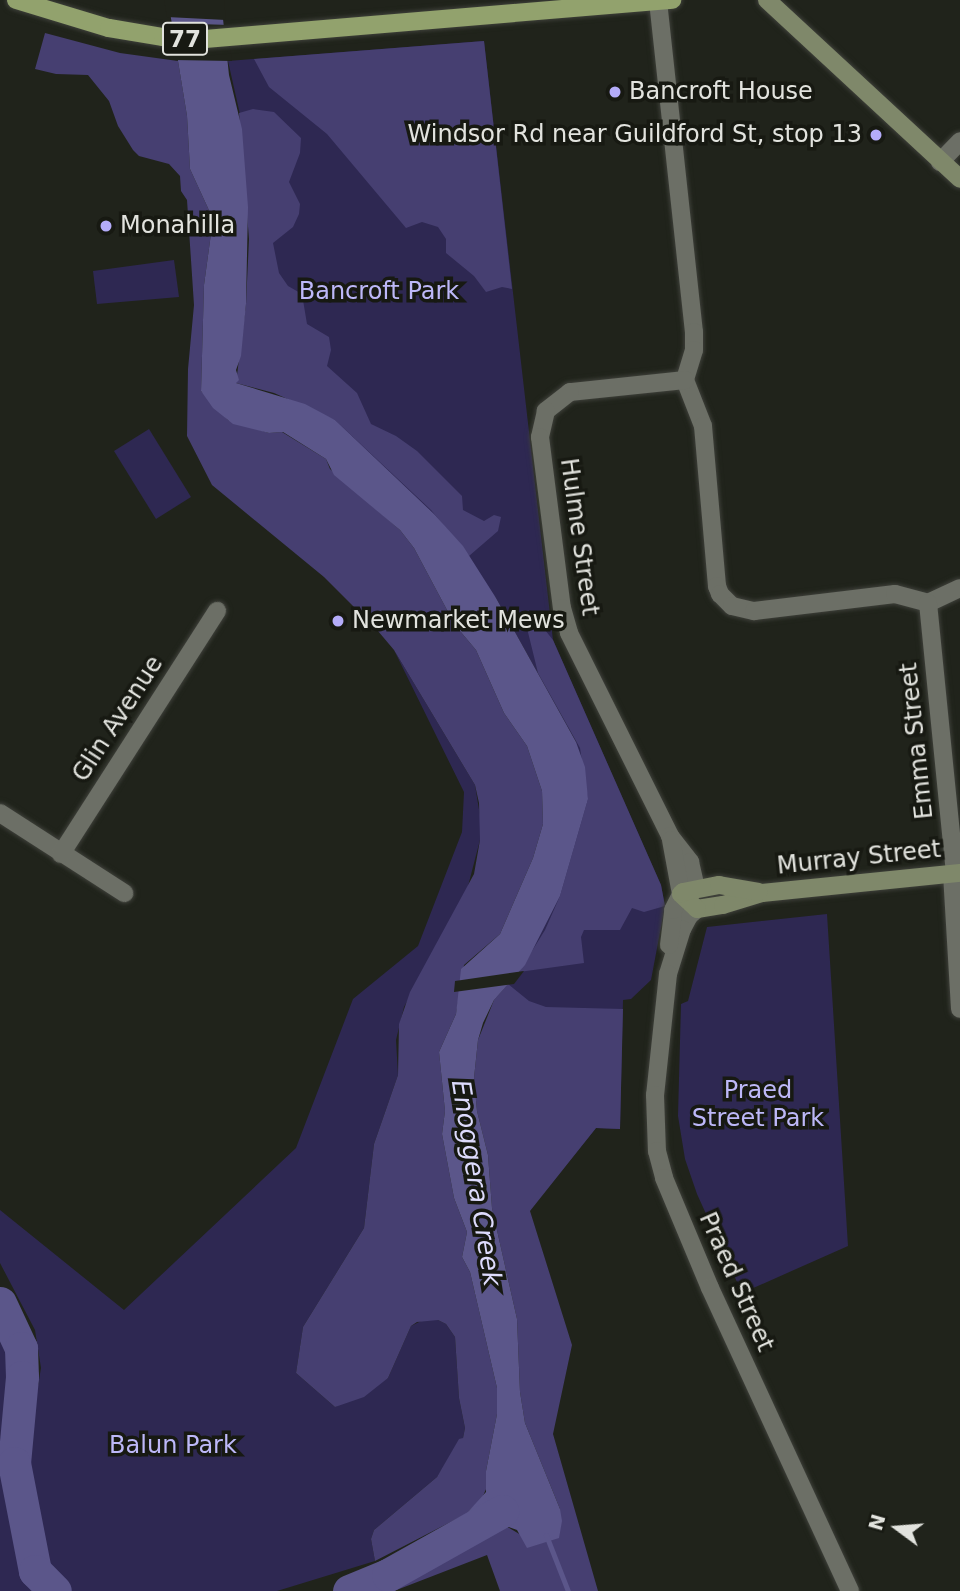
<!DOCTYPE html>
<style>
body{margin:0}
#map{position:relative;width:960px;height:1591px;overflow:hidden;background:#20231b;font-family:"DejaVu Sans",sans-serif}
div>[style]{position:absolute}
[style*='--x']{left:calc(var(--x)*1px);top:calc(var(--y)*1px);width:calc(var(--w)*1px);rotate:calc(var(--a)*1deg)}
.green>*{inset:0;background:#2e2852}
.forest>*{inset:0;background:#463f71}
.water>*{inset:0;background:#5b568a}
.pier>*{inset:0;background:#20231b}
.stream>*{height:5px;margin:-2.5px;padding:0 2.5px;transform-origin:2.5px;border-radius:2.5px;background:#5b568a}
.river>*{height:33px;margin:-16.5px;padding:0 16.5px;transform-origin:16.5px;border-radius:16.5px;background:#5b568a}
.roads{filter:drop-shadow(0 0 2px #3e403a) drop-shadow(0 0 2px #3e403a)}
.street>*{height:18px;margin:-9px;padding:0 9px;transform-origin:9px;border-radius:9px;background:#6c6f66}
.secondary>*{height:18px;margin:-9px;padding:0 9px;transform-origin:9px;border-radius:9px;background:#7f886a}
.primary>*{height:18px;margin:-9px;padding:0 9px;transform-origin:9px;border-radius:9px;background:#92a26d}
.dots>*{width:19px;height:19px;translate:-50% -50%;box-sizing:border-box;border:4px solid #171912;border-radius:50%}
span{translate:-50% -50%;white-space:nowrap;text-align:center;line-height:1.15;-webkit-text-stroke:7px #171912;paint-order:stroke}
.shield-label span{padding:2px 5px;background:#171912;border:2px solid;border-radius:5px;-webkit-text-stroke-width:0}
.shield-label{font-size:23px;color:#e2e3de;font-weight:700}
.poi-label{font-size:24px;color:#e2e3de}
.left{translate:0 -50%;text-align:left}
.right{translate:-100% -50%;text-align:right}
.park-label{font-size:24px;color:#bdb8f8}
.street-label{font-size:24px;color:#e2e3de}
.water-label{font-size:26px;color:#dddbfc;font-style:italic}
.north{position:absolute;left:862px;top:1493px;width:70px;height:70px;-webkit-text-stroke:5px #171912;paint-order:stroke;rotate:286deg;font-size:19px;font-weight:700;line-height:28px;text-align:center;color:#e2e3de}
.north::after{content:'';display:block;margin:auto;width:24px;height:32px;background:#e2e3de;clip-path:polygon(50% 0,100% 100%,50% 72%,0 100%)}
</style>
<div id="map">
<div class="green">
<div style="clip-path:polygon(484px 41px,553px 640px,661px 885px,665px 906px,651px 980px,631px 999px,623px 1000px,620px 1129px,596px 1128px,530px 1210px,494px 1000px,525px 965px,576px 742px,496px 598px,305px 404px,228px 61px)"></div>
<div style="clip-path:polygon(174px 260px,179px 297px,97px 304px,93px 271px)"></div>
<div style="clip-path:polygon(149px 429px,191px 497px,156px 519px,114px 451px)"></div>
<div style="clip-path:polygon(394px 650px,475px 785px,481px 822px,480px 840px,467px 890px,404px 1007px,396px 1040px,398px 1075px,374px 1144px,364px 1228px,303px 1327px,296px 1373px,335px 1407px,388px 1378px,411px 1326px,423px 1320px,438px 1320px,446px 1324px,455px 1337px,459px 1398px,465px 1428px,463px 1438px,437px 1477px,374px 1530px,371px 1539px,375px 1561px,277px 1591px,70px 1591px,42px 1560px,38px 1539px,37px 1501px,27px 1450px,41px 1368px,35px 1330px,0 1263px,0 1210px,124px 1310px,296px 1148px,353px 999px,418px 946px,462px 832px,464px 792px)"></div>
<div style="clip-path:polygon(827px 914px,848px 1246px,742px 1293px,697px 1194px,685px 1159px,678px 1116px,681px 1004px,688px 1001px,707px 927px)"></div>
<div style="clip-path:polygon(0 1303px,21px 1348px,22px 1377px,14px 1463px,35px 1571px,55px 1591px,0 1591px)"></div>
</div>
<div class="forest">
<div style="clip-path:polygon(45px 33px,120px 53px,178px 61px,187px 116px,190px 169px,213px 219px,204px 285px,201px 391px,228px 420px,269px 433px,282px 432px,326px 459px,330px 469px,400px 530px,414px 548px,455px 625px,476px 650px,504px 713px,527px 746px,542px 791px,543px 824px,533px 858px,500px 934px,464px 965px,456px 1014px,439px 1052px,445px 1111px,442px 1134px,454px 1198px,467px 1232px,462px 1257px,470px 1272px,497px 1388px,497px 1414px,486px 1471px,487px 1487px,482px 1498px,466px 1514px,375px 1561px,371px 1539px,374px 1530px,437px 1477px,459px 1439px,463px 1438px,465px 1428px,459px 1398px,455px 1337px,446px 1324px,438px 1320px,417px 1322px,411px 1326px,388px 1378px,364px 1397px,335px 1407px,296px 1373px,303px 1327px,364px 1228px,374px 1144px,398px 1075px,399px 1024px,410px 992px,474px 874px,480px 840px,479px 803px,475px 785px,394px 650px,378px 631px,324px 577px,212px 485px,187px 436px,188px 369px,194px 305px,187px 200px,181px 191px,180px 176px,169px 164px,139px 156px,133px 150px,118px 126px,109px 101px,88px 75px,56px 74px,35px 69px)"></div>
<div style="clip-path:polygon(484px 41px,512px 289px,502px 287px,486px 292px,474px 276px,446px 253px,446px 239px,438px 227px,422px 222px,406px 228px,327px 134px,269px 87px,254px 59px)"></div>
<div style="clip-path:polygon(253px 109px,274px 112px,301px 138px,300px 153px,289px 182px,300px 204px,299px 214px,293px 227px,273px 243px,279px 273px,288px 286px,302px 294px,307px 324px,329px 337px,331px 350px,327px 366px,357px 393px,371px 424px,396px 436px,417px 451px,462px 496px,463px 510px,484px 521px,494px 515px,501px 517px,498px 531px,469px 556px,431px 510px,335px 420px,274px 393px,236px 383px,246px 304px,249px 239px,239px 113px)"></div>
<div style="clip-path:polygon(523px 612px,533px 615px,553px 640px,661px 885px,665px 906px,644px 912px,632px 908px,620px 930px,584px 930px,581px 937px,584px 963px,519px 972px,545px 930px,560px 896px,588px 799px,580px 748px,538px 673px)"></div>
<div style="clip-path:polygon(508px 984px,529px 1001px,546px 1007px,623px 1009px,620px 1129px,596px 1128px,530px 1211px,572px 1345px,553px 1434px,598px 1591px,500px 1591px,487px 1555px,394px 1591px,364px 1591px,487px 1527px,506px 1526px,521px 1535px,560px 1509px,525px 1423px,520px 1392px,517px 1319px,492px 1208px,488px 1155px,477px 1111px,474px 1078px,478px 1040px,494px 1000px)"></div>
</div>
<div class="water">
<div style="clip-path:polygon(168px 0,221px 0,229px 75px,242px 129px,248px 207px,246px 304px,241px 356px,236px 370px,239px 380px,236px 383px,305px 404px,335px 420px,434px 514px,463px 546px,496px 598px,576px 742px,585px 767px,588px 799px,560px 896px,525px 965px,494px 1000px,483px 1023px,478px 1040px,474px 1078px,477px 1111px,488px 1155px,492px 1208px,517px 1319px,520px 1392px,525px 1423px,560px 1509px,562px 1521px,559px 1538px,527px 1548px,517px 1530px,506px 1526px,487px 1527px,465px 1538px,458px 1519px,466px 1514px,486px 1492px,486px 1471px,497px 1414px,497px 1388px,470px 1272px,462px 1257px,467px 1232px,454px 1198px,442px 1134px,445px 1111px,439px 1052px,456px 1014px,461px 969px,500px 934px,533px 858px,543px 824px,542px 791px,527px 746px,504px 713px,476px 650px,455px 625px,414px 548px,400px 530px,334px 475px,326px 459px,283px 432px,269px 433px,233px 424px,213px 408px,201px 391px,204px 285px,213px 219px,190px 169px,187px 116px)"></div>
</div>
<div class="pier">
<div style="clip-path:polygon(164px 0,224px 0,226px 20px,167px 17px)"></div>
<div style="clip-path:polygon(169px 23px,227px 25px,232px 61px,174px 60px)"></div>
<div style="clip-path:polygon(524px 971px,514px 984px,454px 992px,455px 981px)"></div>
</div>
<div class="stream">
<div style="--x:546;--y:1535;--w:60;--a:68.6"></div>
</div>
<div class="river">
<div style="--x:0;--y:1303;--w:50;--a:65"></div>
<div style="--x:21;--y:1348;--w:29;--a:88"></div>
<div style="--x:22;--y:1377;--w:86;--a:95.3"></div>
<div style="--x:14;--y:1463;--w:110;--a:79"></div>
<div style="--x:35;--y:1571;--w:28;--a:45"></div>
<div style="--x:349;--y:1591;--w:42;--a:-22.3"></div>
<div style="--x:388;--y:1575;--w:131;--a:-29.3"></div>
</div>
<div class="roads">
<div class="street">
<div style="--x:658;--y:1;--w:333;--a:83.8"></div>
<div style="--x:694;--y:332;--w:18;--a:90"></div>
<div style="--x:694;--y:350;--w:31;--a:107"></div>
<div style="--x:685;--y:380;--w:49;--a:68.6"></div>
<div style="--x:703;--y:426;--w:161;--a:85"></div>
<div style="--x:717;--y:586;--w:9;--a:69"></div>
<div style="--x:720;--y:594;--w:17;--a:45"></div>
<div style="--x:732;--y:606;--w:23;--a:13"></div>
<div style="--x:754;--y:611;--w:142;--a:-6.9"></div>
<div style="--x:895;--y:594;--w:34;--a:15"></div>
<div style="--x:928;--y:603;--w:35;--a:-25"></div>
<div style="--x:940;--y:162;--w:29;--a:-46"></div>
<div style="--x:685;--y:380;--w:116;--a:174"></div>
<div style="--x:570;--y:392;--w:31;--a:142"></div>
<div style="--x:546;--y:411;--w:27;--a:103"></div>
<div style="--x:540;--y:437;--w:172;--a:82.7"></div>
<div style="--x:562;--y:608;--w:26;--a:74"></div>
<div style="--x:569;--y:633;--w:227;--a:63.5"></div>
<div style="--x:670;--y:836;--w:33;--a:52"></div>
<div style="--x:690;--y:862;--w:27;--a:77"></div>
<div style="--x:928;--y:603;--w:272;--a:84.3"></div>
<div style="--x:0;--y:813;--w:148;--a:32.8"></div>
<div style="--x:61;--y:854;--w:289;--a:-57.3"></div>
<div style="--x:952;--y:874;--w:135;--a:86.6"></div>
<div style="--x:697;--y:909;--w:11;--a:139"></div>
<div style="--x:689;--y:916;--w:15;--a:118"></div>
<div style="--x:682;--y:929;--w:47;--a:107.3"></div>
<div style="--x:668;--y:974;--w:122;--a:96.1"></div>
<div style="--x:655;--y:1095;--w:56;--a:88"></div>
<div style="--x:657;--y:1151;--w:28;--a:75"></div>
<div style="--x:664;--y:1178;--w:119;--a:67.3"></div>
<div style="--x:710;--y:1288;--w:334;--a:65.2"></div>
<div style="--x:669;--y:945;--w:35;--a:-83"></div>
<div style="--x:673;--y:910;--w:18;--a:-63"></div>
<div style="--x:681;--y:894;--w:55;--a:-100.5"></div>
</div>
<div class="secondary">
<div style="--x:767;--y:0;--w:263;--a:42.8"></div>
<div style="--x:697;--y:909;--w:26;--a:-9"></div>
<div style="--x:723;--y:905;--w:41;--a:-17.1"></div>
<div style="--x:762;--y:893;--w:199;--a:-5.8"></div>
<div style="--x:697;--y:909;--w:22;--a:-137"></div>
<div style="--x:681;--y:894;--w:3;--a:-45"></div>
<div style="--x:683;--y:892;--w:37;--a:-11"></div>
<div style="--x:719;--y:885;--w:40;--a:10"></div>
</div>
<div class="primary">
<div style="--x:16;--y:0;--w:97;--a:16.8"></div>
<div style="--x:109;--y:28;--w:55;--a:9.5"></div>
<div style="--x:163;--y:37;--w:42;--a:2.7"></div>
<div style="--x:205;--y:39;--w:469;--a:-4.8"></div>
</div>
</div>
<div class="dots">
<div style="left:615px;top:92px;background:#b4acf9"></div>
<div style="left:876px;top:135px;background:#b4acf9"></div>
<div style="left:106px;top:226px;background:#b4acf9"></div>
<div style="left:338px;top:621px;background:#b4acf9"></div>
</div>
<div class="shield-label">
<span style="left:185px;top:39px">77</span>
</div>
<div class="poi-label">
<span class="left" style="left:629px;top:92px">Bancroft House</span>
<span class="right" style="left:862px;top:135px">Windsor Rd near Guildford St, stop 13</span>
<span class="left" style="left:120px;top:226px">Monahilla</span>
<span class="left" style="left:352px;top:621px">Newmarket Mews</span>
</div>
<div class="park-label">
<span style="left:379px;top:292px">Bancroft Park</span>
<span style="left:758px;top:1105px">Praed<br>Street Park</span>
<span style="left:173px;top:1446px">Balun Park</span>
</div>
<div class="street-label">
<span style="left:579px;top:537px;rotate:82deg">Hulme Street</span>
<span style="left:118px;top:719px;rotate:-57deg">Glin Avenue</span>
<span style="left:917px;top:741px;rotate:-96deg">Emma Street</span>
<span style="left:859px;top:858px;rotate:-6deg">Murray Street</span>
<span style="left:736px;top:1282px;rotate:66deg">Praed Street</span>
</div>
<div class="water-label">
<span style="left:476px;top:1183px;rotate:81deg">Enoggera Creek</span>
</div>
<div class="north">N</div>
</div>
